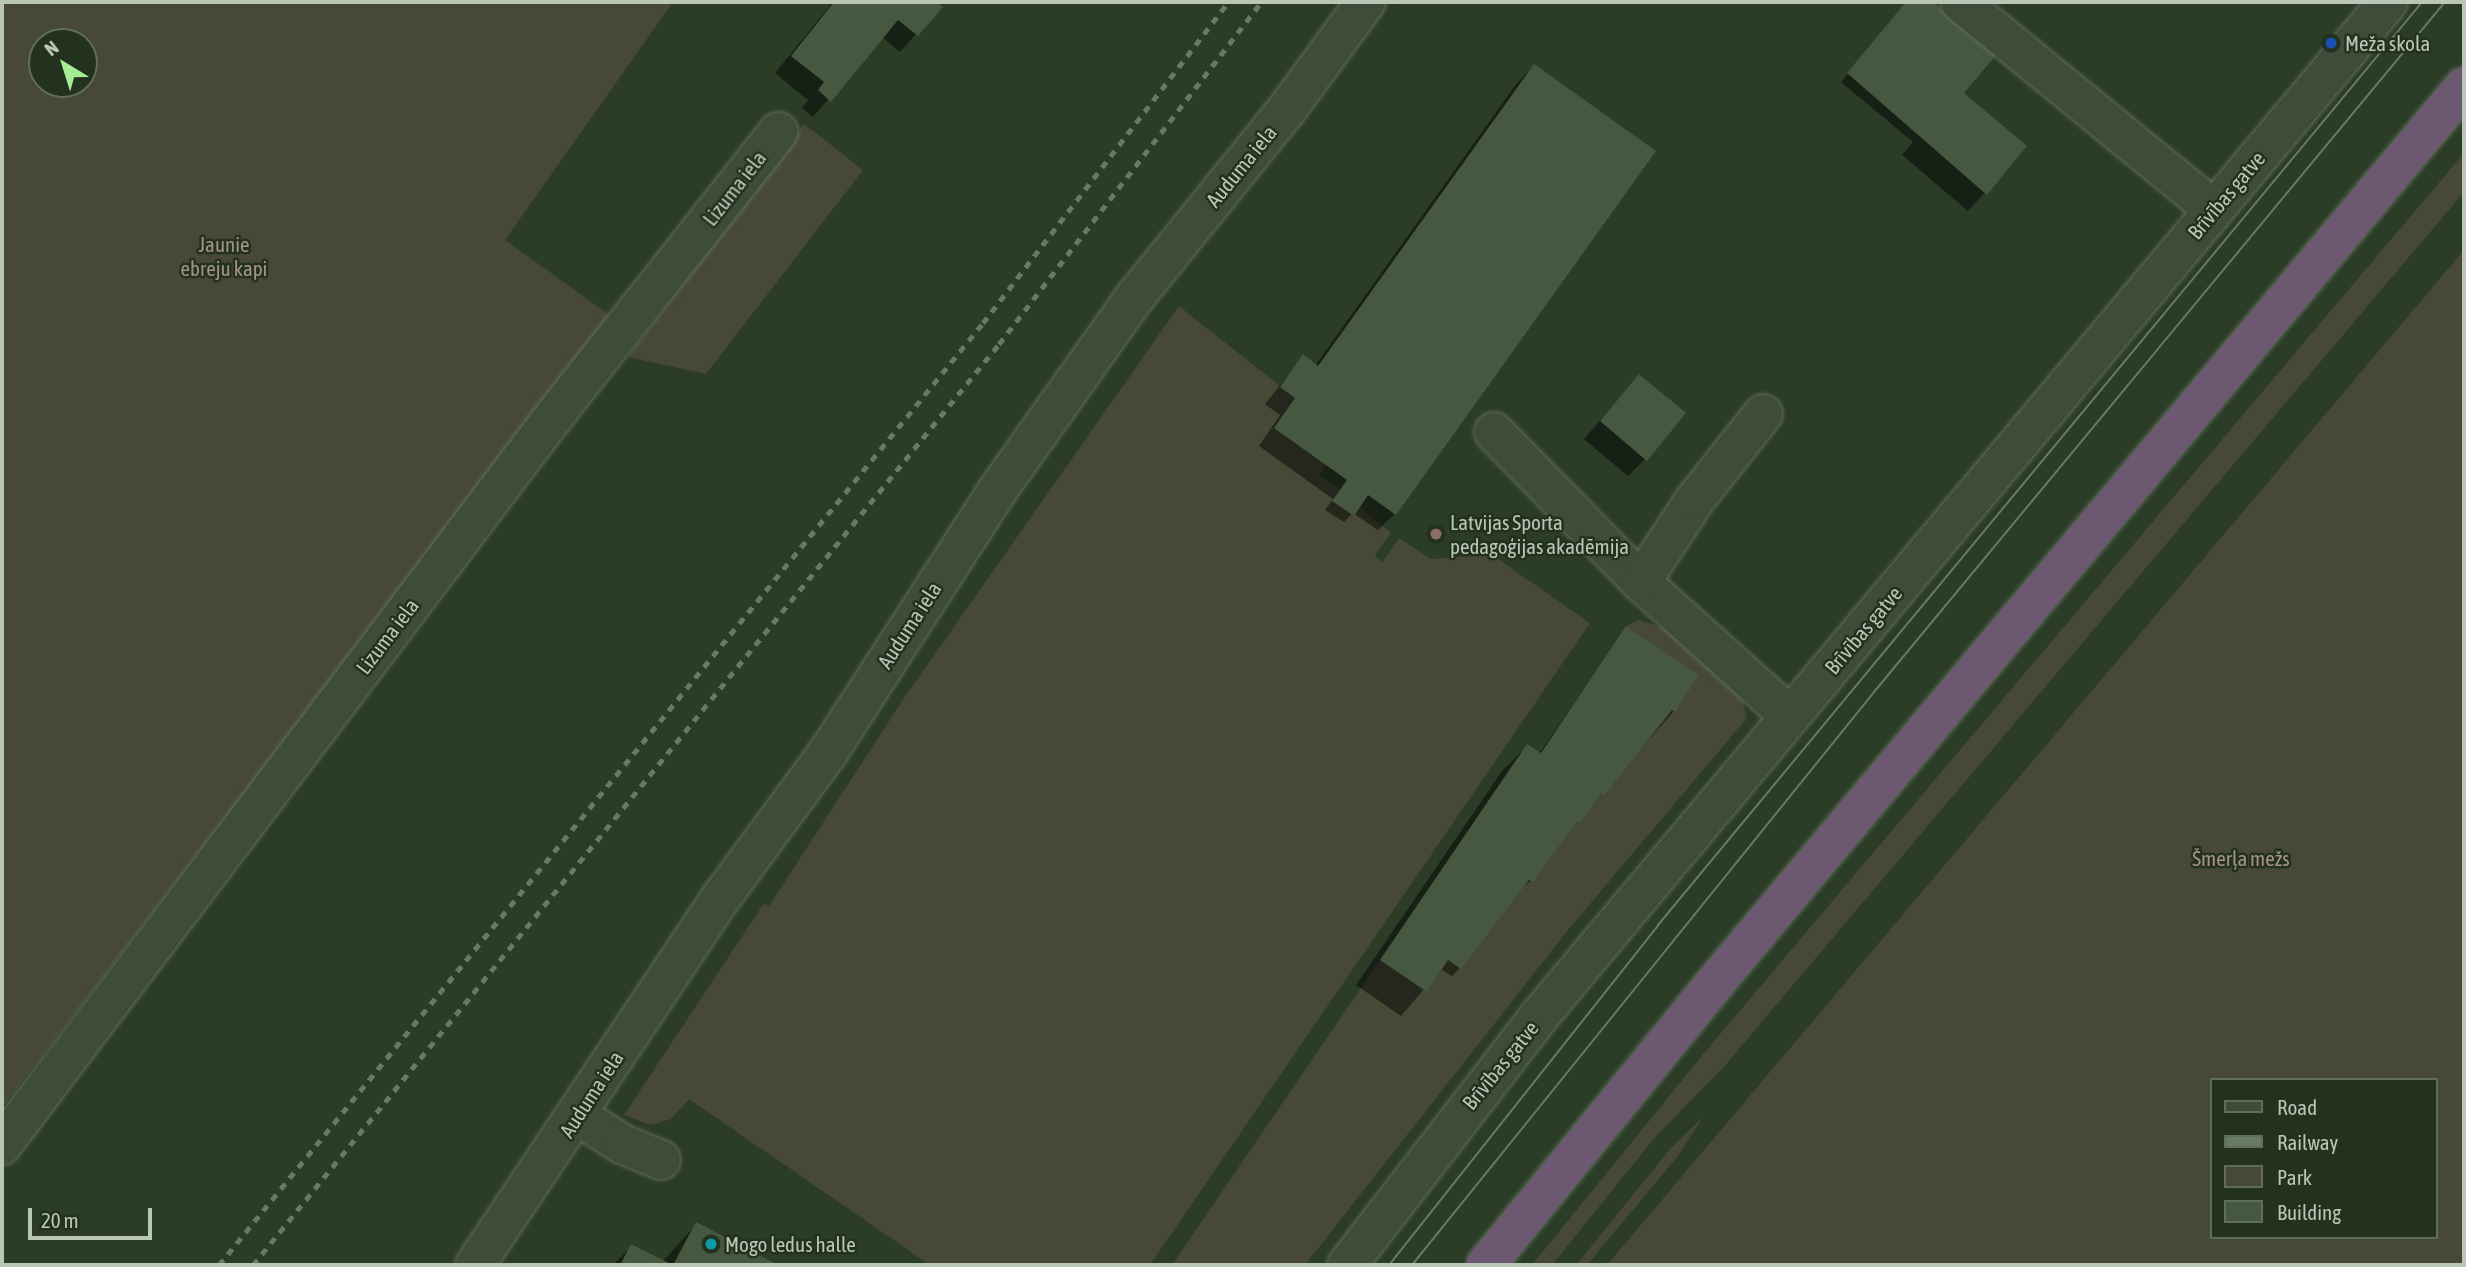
<!DOCTYPE html>
<meta charset="utf-8">
<style>
body{margin:0}
#map{position:relative;width:2466px;height:1267px;overflow:hidden;background:#2b3c27;font-family:"Asap Condensed",sans-serif}
div>[style]{position:absolute}
[style*='--x']{left:calc(var(--x)*1px);top:calc(var(--y)*1px);width:calc(var(--w)*1px);rotate:calc(var(--a)*1deg)}
.green>*{inset:0;background:#474936}
.shadow>*{inset:0;background:#0007}
.building>*{inset:0;background:#465940}
.roads{filter:drop-shadow(0 0 2px #5e6c5b) drop-shadow(0 0 2px #5e6c5b)}
.minor>*{height:38px;margin:-19px;padding:0 19px;transform-origin:19px;border-radius:19px;background:#3e4c3a}
.highway>*{height:38px;margin:-19px;padding:0 19px;transform-origin:19px;border-radius:19px;background:#6d5871}
.tram>*{height:2px;margin:-1px;padding:0 1px;transform-origin:1px;border-radius:1px;background:#687a64}
.rail>*{height:5px;margin-top:-2.5px;transform-origin:0;background:repeating-linear-gradient(90deg,#687a64 0 7px,transparent 0 14px)}
.dots>*{width:19px;height:19px;translate:-50% -50%;box-sizing:border-box;border:4px solid #23311f;border-radius:50%}
span{translate:-50% -50%;white-space:nowrap;text-align:center;line-height:1.15;-webkit-text-stroke:5px #23311f;paint-order:stroke}
.poi-label{font-size:21px;color:#b9c7b6}
.left{translate:0 -50%;text-align:left}
.street-label{font-size:21px;color:#b9c7b6}
.park-label{font-size:21px;color:#a69385}
.frame{position:absolute;inset:0;border:4px solid #b9c7b6;pointer-events:none}
.legend{position:absolute;left:2210px;top:1078px;width:228px;height:161px;box-sizing:border-box;background:#23311f;border:2px solid #5f6d5b;margin:0;padding:9px 12px;list-style:none;font-size:21px;color:#b9c7b6}
.legend li{display:flex;align-items:center;gap:14px;height:35px}
.legend b{width:35px;border:2px solid #5f6d5b}
.north{position:absolute;left:28px;top:28px;width:70px;height:70px;box-sizing:border-box;background:#23311f;border:2px solid #5f6d5b;border-radius:50%;rotate:322deg;font-size:19px;font-weight:700;line-height:28px;text-align:center;color:#b9c7b6}
.north::after{content:'';display:block;margin:auto;width:24px;height:32px;background:#a5ed95;clip-path:polygon(50% 0,100% 100%,50% 72%,0 100%)}
.scale{position:absolute;left:28px;top:1208px;width:124px;height:32px;box-sizing:border-box;border:4px solid #b9c7b6;border-top:0;padding-left:9px;font-size:21px;line-height:24px;white-space:nowrap;color:#b9c7b6;-webkit-text-stroke:5px #23311f;paint-order:stroke}
</style>
<div id="map">
<div class="green">
<div style="clip-path:polygon(evenodd,2px 2px,673px 2px,505px 240px,611px 316px,2px 1108px,2px 2px,42px 42px,84px 42px,84px 84px,42px 84px,42px 42px)"></div>
<div style="clip-path:polygon(804px 124px,863px 170px,706px 374px,628px 357px)"></div>
<div style="clip-path:polygon(2464px 153px,2464px 192px,1722px 1069px,1656px 1136px,1552px 1265px,1532px 1265px,1705px 1052px)"></div>
<div style="clip-path:polygon(evenodd,2464px 250px,2464px 1265px,1607px 1265px,2464px 250px,2212px 1080px,2436px 1080px,2436px 1237px,2212px 1237px,2212px 1080px)"></div>
<div style="clip-path:polygon(1179px 306px,1295px 398px,1326px 465px,1320px 475px,1340px 490px,1333px 500px,1360px 507px,1391px 533px,1375px 555px,1382px 563px,1399px 538px,1430px 559px,1492px 555px,1590px 623px,1150px 1265px,930px 1265px,689px 1099px,671px 1119px,651px 1125px,624px 1115px,764px 903px,769px 906px,902px 701px)"></div>
<div style="clip-path:polygon(1638px 620px,1679px 632px,1738px 681px,1747px 718px,1568px 930px,1305px 1265px,1172px 1265px,1380px 960px,1427px 992px,1448px 960px,1461px 968px,1529px 880px,1533px 882px,1577px 822px,1580px 824px,1601px 794px,1604px 796px,1672px 710px,1675px 711px,1699px 675px,1626px 626px)"></div>
<div style="clip-path:polygon(1703px 1117px,1678px 1156px,1587px 1265px,1576px 1265px,1671px 1148px)"></div>
</div>
<div class="shadow">
<div style="clip-path:polygon(833px 2px,934px 2px,940px 7px,900px 52px,882px 37px,813px 117px,802px 108px,808px 100px,775px 73px)"></div>
<div style="clip-path:polygon(1907px 2px,1930px 2px,1994px 55px,1961px 93px,2025px 147px,1968px 211px,1902px 155px,1913px 142px,1841px 82px)"></div>
<div style="clip-path:polygon(1534px 66px,1395px 514px,1378px 530px,1353px 513px,1344px 522px,1325px 510px,1333px 499px,1259px 446px,1280px 415px,1265px 404px,1303px 357px,1315px 366px,1517px 83px)"></div>
<div style="clip-path:polygon(1639px 376px,1645px 459px,1628px 476px,1584px 439px)"></div>
<div style="clip-path:polygon(1626px 628px,1674px 711px,1569px 830px,1531px 881px,1521px 888px,1460px 968px,1452px 976px,1441px 969px,1401px 1016px,1356px 985px,1502px 771px,1527px 746px,1539px 754px)"></div>
<div style="clip-path:polygon(696px 1225px,774px 1265px,613px 1265px,632px 1246px,662px 1262px)"></div>
</div>
<div class="building">
<div style="clip-path:polygon(834px 2px,937px 2px,943px 7px,918px 36px,898px 20px,831px 102px,818px 90px,824px 82px,791px 56px)"></div>
<div style="clip-path:polygon(1906px 2px,1933px 2px,1996px 55px,1964px 93px,2027px 146px,1987px 195px,1847px 73px)"></div>
<div style="clip-path:polygon(1534px 64px,1656px 151px,1396px 515px,1368px 495px,1354px 516px,1332px 501px,1347px 480px,1274px 428px,1295px 398px,1280px 387px,1303px 354px,1318px 366px)"></div>
<div style="clip-path:polygon(1639px 374px,1686px 413px,1647px 461px,1600px 421px)"></div>
<div style="clip-path:polygon(1626px 626px,1699px 675px,1675px 712px,1672px 710px,1604px 796px,1601px 794px,1580px 824px,1577px 822px,1533px 882px,1529px 880px,1461px 969px,1448px 960px,1427px 992px,1380px 960px,1527px 744px,1541px 753px)"></div>
<div style="clip-path:polygon(696px 1222px,778px 1265px,673px 1265px)"></div>
<div style="clip-path:polygon(631px 1244px,673px 1265px,620px 1265px)"></div>
</div>
<div class="roads">
<div class="minor">
<div style="--x:1960;--y:2;--w:328;--a:39.3"></div>
<div style="--x:1494;--y:432;--w:210;--a:45.6"></div>
<div style="--x:1641;--y:582;--w:200;--a:42"></div>
<div style="--x:1641;--y:582;--w:97;--a:-56.8"></div>
<div style="--x:1694;--y:501;--w:111;--a:-51.6"></div>
<div style="--x:577;--y:1115;--w:54;--a:32.8"></div>
<div style="--x:622;--y:1144;--w:42;--a:22.3"></div>
<div style="--x:2;--y:1145;--w:914;--a:-52.87"></div>
<div style="--x:554;--y:416;--w:362;--a:-51.7"></div>
<div style="--x:475;--y:1265;--w:445;--a:-56.2"></div>
<div style="--x:723;--y:895;--w:179;--a:-53.6"></div>
<div style="--x:829;--y:751;--w:310;--a:-57.1"></div>
<div style="--x:997;--y:491;--w:238;--a:-54.6"></div>
<div style="--x:1135;--y:297;--w:243;--a:-51"></div>
<div style="--x:1288;--y:108;--w:132;--a:-53.7"></div>
<div style="--x:1347;--y:1265;--w:311;--a:-52.3"></div>
<div style="--x:1537;--y:1019;--w:1326;--a:-50.08"></div>
</div>
<div class="highway">
<div style="--x:1486;--y:1265;--w:363;--a:-50.9"></div>
<div style="--x:1715;--y:983;--w:1168;--a:-50.11"></div>
</div>
</div>
<div class="tram">
<div style="--x:1389;--y:1265;--w:434;--a:-51.6"></div>
<div style="--x:1658;--y:925;--w:1198;--a:-50.38"></div>
<div style="--x:1412;--y:1265;--w:736;--a:-51.12"></div>
<div style="--x:1874;--y:692;--w:896;--a:-50.39"></div>
</div>
<div class="rail">
<div style="--x:219;--y:1265;--w:1213;--a:-50.96"></div>
<div style="--x:983;--y:323;--w:404;--a:-52.6"></div>
<div style="--x:253;--y:1265;--w:1185;--a:-50.99"></div>
<div style="--x:999;--y:344;--w:431;--a:-52.5"></div>
</div>
<div class="dots">
<div style="left:2331px;top:43px;background:#1a4fb4"></div>
<div style="left:1436px;top:534px;background:#8d6e63"></div>
<div style="left:711px;top:1244px;background:#0f9aa8"></div>
</div>
<div class="poi-label">
<span class="left" style="left:2345px;top:43px">Meža skola</span>
<span class="left" style="left:1450px;top:534px">Latvijas Sporta<br>pedagoģijas akadēmija</span>
<span class="left" style="left:725px;top:1244px">Mogo ledus halle</span>
</div>
<div class="street-label">
<span style="left:1241px;top:166px;rotate:-51deg">Auduma iela</span>
<span style="left:734px;top:188px;rotate:-52deg">Lizuma iela</span>
<span style="left:2226px;top:195px;rotate:-50deg">Brīvības gatve</span>
<span style="left:909px;top:625px;rotate:-57deg">Auduma iela</span>
<span style="left:1863px;top:630px;rotate:-50deg">Brīvības gatve</span>
<span style="left:387px;top:636px;rotate:-53deg">Lizuma iela</span>
<span style="left:1500px;top:1065px;rotate:-51deg">Brīvības gatve</span>
<span style="left:591px;top:1094px;rotate:-57deg">Auduma iela</span>
</div>
<div class="park-label">
<span style="left:224px;top:256px">Jaunie<br>ebreju kapi</span>
<span style="left:2241px;top:858px">Šmerļa mežs</span>
</div>
<div class="frame"></div>
<ul class="legend">
<li><b style="height:9px;background:#3e4c3a"></b>Road</li>
<li><b style="height:9px;background:#687a64"></b>Railway</li>
<li><b style="height:19px;background:#474936"></b>Park</li>
<li><b style="height:19px;background:#465940"></b>Building</li>
</ul>
<div class="north">N</div>
<div class="scale">20 m</div>
</div>
